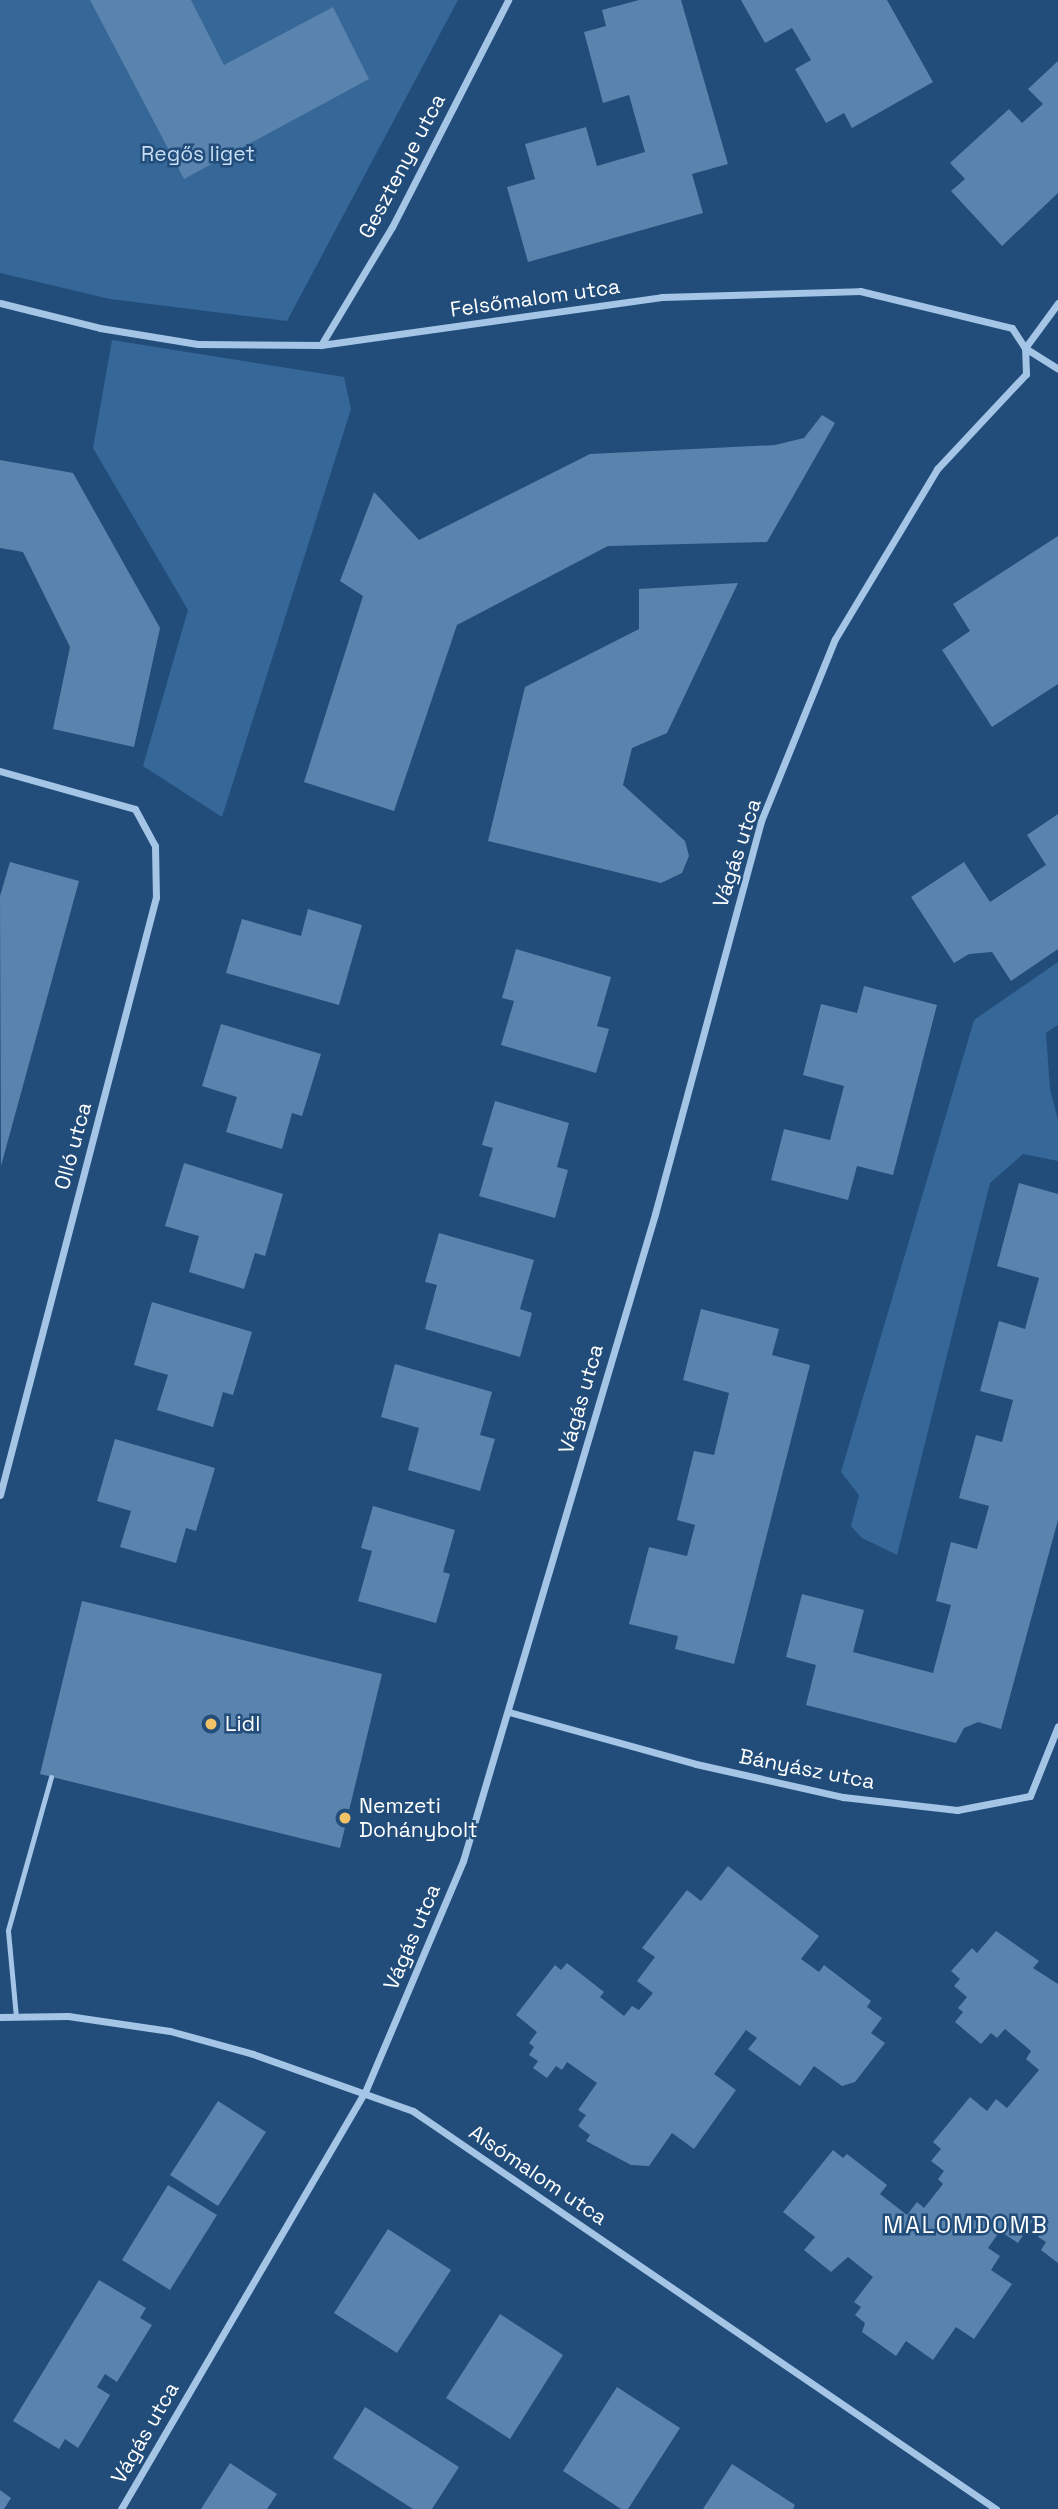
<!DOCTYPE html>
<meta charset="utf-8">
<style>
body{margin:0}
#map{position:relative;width:1058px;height:2509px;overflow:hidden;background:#224d7a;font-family:"Space Grotesk",sans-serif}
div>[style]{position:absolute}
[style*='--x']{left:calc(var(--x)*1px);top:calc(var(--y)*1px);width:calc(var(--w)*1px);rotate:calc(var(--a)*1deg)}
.green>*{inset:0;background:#356798}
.building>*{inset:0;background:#5a83ad}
.service>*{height:5px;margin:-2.5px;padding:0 2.5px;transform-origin:2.5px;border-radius:2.5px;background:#a4c5e5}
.minor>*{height:7px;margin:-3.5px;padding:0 3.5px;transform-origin:3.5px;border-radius:3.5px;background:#a4c5e5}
.dots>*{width:19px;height:19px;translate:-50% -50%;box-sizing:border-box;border:4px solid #224d7a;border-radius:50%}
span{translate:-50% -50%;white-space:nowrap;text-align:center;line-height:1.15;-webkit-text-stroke:5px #224d7a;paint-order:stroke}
.park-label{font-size:21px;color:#c7def4}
.street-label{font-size:21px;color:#fff}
.poi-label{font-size:21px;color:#fff}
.left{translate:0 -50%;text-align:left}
.neighbourhood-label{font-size:23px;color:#fff;letter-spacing:2px}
</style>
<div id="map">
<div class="green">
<div style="clip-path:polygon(0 0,458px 0,287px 321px,110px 299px,0 273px)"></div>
<div style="clip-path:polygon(112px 340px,344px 377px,351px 409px,222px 817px,143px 766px,188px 610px,93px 448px)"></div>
<div style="clip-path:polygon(1058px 962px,1058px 1025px,1046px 1033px,1050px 1089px,1058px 1120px,1058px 1161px,1023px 1154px,990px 1183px,897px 1555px,862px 1538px,851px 1526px,859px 1495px,841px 1472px,974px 1020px)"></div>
</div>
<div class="building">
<div style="clip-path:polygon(90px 0,191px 0,224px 65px,333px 7px,369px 79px,184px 179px)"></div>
<div style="clip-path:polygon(639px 0,681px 0,728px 164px,692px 174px,703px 213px,528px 262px,507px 187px,535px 179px,525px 144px,586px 127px,597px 166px,645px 152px,629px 95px,603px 103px,584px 32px,606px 26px,602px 10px)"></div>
<div style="clip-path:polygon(741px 0,887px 0,933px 82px,852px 128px,844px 113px,826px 123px,795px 69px,811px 60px,792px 28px,765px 43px)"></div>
<div style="clip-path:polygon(1058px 61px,1058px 193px,1002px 246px,951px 191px,965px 179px,950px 163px,1009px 109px,1022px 123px,1043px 104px,1028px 89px)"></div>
<div style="clip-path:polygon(822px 415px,835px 423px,767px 542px,608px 546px,457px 625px,394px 811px,304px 782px,363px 596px,340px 581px,374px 492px,419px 540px,590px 454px,775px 445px,804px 438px)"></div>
<div style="clip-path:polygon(0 460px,73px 473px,160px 628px,134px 747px,53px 729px,70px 647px,23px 552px,0 548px)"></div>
<div style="clip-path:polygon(1058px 536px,1058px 684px,992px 727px,942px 650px,970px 631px,953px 604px)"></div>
<div style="clip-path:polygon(738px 583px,667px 733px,632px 748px,623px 785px,685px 841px,689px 856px,682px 873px,661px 883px,488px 841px,525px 687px,639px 629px,639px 589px)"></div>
<div style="clip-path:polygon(1058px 814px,1058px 949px,1011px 981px,992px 952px,969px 954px,954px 963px,911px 897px,964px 862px,990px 902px,1046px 865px,1027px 835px)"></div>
<div style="clip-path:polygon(10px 862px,79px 881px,1px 1166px,0 896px)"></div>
<div style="clip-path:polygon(308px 909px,362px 925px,339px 1005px,226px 973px,242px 919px,301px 936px)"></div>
<div style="clip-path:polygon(516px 949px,611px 977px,597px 1026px,609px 1029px,596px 1073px,501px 1045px,514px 1001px,502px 998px)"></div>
<div style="clip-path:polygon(864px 986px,937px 1005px,893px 1175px,857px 1166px,848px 1200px,771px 1180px,784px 1129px,830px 1140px,844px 1086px,803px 1075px,821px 1004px,857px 1013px)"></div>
<div style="clip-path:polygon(221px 1024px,321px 1054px,302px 1116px,292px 1113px,282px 1149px,226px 1132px,237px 1097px,202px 1086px)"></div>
<div style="clip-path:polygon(495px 1101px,569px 1123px,557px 1167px,568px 1170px,555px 1218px,479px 1196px,493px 1148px,482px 1145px)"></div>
<div style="clip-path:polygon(184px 1163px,283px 1194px,265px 1256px,255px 1253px,244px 1289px,189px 1272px,199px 1236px,165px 1226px)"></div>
<div style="clip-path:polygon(1019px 1183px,1058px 1194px,1058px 1520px,1001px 1729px,978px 1722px,964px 1728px,956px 1743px,806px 1705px,816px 1665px,786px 1657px,802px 1594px,864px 1610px,853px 1652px,933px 1673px,951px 1605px,936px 1601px,951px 1542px,977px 1549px,989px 1506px,959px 1498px,976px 1435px,1002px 1442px,1013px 1400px,980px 1391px,999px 1321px,1025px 1329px,1039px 1278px,997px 1266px)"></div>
<div style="clip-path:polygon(439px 1233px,534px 1260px,520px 1309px,532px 1313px,520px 1357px,425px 1329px,437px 1285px,425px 1282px)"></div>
<div style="clip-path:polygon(152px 1302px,252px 1332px,233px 1395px,223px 1392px,213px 1427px,157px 1410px,168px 1375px,134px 1365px)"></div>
<div style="clip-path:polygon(701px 1309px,779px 1329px,772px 1355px,810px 1365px,734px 1664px,675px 1649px,678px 1636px,629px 1624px,649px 1547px,687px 1556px,695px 1525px,677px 1520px,694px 1451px,714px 1455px,729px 1393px,683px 1380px)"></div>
<div style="clip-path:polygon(395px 1364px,492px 1392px,480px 1435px,495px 1439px,480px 1491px,408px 1470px,419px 1428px,381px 1417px)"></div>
<div style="clip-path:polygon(115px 1439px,215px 1468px,196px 1531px,186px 1528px,176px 1563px,120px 1547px,131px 1511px,97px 1501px)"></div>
<div style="clip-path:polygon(373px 1506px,455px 1530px,443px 1572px,450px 1574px,436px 1623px,358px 1601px,372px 1551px,361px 1548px)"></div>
<div style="clip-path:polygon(82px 1601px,382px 1674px,340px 1848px,40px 1774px)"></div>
<div style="clip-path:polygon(728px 1866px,819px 1936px,801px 1959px,819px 1972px,824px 1965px,871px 2001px,867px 2007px,882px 2018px,871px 2033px,885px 2043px,855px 2082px,842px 2086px,814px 2066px,800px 2086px,748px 2049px,757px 2038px,746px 2030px,714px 2074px,736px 2090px,694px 2149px,672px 2133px,649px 2166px,631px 2165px,586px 2141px,590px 2135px,578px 2126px,586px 2115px,578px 2110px,597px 2083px,567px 2062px,562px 2070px,556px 2066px,547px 2078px,533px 2068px,538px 2061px,529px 2055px,534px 2047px,529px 2043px,537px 2032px,516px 2015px,555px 1965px,561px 1970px,567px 1963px,604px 1992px,600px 1997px,624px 2016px,632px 2006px,639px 2010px,653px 1993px,637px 1981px,655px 1957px,642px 1948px,687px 1890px,701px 1901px)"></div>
<div style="clip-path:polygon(996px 1931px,1039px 1961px,1033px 1968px,1058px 1984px,1058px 2263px,1041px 2250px,1046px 2242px,1038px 2237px,1049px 2222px,1037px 2214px,1018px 2243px,1000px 2231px,988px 2248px,1000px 2256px,991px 2270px,1012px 2284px,974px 2339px,956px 2327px,933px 2360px,906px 2341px,896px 2356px,862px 2332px,865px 2323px,855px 2315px,861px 2307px,854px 2302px,873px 2277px,848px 2257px,831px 2272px,804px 2250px,815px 2237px,783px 2212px,833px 2150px,843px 2158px,847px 2154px,887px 2185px,880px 2194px,907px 2215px,917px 2202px,924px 2208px,943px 2184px,938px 2179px,944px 2171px,931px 2161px,941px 2149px,933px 2142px,970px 2097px,987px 2111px,996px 2099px,1007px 2108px,1039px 2070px,1026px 2059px,1031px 2051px,1005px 2029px,997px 2038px,991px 2033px,981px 2044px,955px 2022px,963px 2012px,958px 2008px,967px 1997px,954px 1986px,960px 1979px,951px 1971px,972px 1948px,977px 1953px)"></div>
<div style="clip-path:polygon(218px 2101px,266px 2132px,218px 2206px,170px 2175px)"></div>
<div style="clip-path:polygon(168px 2185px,217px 2215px,170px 2290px,122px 2260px)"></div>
<div style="clip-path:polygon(388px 2229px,451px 2270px,397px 2353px,334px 2313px)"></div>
<div style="clip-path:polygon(99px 2280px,146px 2308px,140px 2318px,152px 2325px,117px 2382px,105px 2374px,97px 2387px,110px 2395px,78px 2448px,65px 2439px,59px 2449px,13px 2421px)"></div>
<div style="clip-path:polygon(500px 2314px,563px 2355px,510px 2439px,446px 2398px)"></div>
<div style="clip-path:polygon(617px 2387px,680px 2428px,628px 2509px,621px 2509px,563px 2471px)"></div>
<div style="clip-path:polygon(365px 2407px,459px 2467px,432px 2509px,413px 2509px,333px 2458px)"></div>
<div style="clip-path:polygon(230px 2463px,277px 2494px,267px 2509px,201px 2509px)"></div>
<div style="clip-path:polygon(732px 2464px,795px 2505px,793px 2509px,703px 2509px)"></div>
<div style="clip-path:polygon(0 2490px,11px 2498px,4px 2509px,0 2509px)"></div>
</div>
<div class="service">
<div style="--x:16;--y:2017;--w:87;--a:-95.3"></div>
<div style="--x:8;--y:1930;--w:159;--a:-74.3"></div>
</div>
<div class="minor">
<div style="--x:0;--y:303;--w:103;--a:14"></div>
<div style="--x:100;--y:328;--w:99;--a:9.3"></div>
<div style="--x:198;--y:344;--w:123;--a:0.5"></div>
<div style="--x:321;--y:345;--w:344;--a:-8"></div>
<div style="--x:662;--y:297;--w:198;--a:-1.7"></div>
<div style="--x:860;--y:291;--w:156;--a:13.7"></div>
<div style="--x:1012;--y:328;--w:24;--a:57"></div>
<div style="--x:1025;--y:348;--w:39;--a:32"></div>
<div style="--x:321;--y:345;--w:138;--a:-59"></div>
<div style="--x:392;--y:227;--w:255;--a:-62.9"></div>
<div style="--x:0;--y:771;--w:140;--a:15.7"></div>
<div style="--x:135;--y:809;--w:42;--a:61.6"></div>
<div style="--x:155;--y:846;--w:51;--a:88.9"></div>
<div style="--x:156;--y:897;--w:618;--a:104.62"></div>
<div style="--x:509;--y:1712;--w:194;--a:15.5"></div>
<div style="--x:696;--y:1764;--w:151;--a:12.7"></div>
<div style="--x:843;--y:1797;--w:115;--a:6.5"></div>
<div style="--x:957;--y:1810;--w:74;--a:-10.9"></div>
<div style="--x:1030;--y:1796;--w:75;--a:-68.2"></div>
<div style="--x:0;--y:2017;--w:68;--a:-0.8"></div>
<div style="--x:68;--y:2016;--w:103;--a:8.4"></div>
<div style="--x:170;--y:2031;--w:86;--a:15.5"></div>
<div style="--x:253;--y:2054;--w:170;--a:19.6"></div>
<div style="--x:413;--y:2111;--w:706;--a:34.32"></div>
<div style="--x:121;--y:2509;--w:483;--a:-59.7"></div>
<div style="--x:365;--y:2092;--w:251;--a:-67"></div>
<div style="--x:463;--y:1861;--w:675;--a:-73.47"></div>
<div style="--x:655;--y:1214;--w:407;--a:-74.9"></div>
<div style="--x:761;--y:821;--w:196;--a:-67.9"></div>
<div style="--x:835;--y:639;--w:198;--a:-59"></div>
<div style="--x:937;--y:469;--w:130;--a:-46.9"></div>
<div style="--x:1026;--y:374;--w:26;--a:-92"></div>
<div style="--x:1025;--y:348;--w:56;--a:-53.7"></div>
</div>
<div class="dots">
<div style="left:211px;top:1724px;background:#f1c266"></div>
<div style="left:345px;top:1818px;background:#f1c266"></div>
</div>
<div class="park-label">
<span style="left:198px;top:154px">Regős liget</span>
</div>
<div class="street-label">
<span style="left:402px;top:166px;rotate:-62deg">Gesztenye utca</span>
<span style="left:535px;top:298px;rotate:-8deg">Felsőmalom utca</span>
<span style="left:737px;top:853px;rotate:-72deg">Vágás utca</span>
<span style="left:73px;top:1146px;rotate:-75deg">Olló utca</span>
<span style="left:581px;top:1399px;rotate:-74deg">Vágás utca</span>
<span style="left:807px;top:1769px;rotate:11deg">Bányász utca</span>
<span style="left:412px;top:1937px;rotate:-67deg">Vágás utca</span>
<span style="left:538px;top:2175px;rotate:34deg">Alsómalom utca</span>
<span style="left:145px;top:2433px;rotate:-60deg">Vágás utca</span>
</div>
<div class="poi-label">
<span class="left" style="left:225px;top:1724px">Lidl</span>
<span class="left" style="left:359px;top:1818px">Nemzeti<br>Dohánybolt</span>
</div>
<div class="neighbourhood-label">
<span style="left:966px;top:2225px">MALOMDOMB</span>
</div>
</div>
